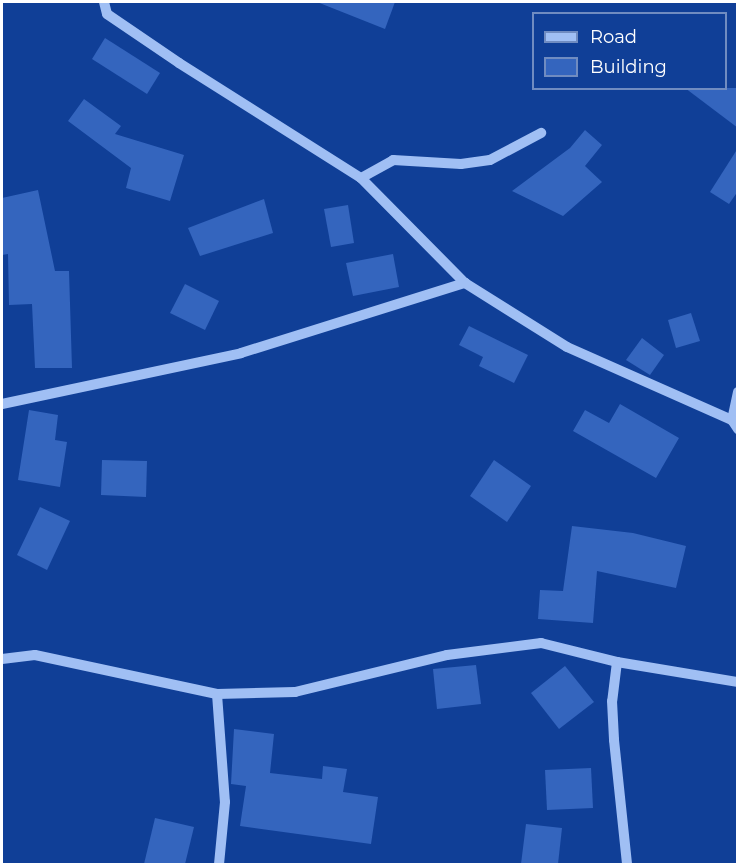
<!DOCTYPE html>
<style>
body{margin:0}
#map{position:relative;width:739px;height:866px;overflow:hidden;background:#103f97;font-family:Montserrat,sans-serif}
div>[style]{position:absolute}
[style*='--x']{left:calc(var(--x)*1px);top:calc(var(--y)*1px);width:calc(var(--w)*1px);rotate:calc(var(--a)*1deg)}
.building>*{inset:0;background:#3465be}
.minor>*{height:10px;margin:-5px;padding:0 5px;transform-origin:5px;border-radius:5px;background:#a0bff4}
span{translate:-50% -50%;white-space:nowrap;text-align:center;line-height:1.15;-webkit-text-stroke:4.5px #103f97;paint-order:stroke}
.frame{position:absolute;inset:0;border:3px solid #fff;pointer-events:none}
.legend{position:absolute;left:532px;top:12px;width:195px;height:78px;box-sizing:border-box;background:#103f97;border:2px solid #708cc1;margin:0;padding:8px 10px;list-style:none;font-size:18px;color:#fff}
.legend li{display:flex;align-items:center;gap:12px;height:30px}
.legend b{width:30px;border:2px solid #708cc1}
</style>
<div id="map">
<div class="building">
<div style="clip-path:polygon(317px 2px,395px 2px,385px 29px)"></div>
<div style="clip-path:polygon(105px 38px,160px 73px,147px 94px,92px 59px)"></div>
<div style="clip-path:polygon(685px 88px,738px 88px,738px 128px)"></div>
<div style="clip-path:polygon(84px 99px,121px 126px,115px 134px,184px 155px,170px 201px,126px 188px,131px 168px,68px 121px)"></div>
<div style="clip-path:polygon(585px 130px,602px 145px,585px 166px,602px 182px,563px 216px,512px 191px,570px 148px)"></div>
<div style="clip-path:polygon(738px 148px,738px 191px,729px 204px,710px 192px)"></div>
<div style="clip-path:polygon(38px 190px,55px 271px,69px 271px,72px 368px,35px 368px,32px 304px,9px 305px,8px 254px,2px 255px,2px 198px)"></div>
<div style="clip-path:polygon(264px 199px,273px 233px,200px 256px,188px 228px)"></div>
<div style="clip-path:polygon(348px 205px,354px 243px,331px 247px,324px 209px)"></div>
<div style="clip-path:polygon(393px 254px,399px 287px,353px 296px,346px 263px)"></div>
<div style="clip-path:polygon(185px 284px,219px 301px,205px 330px,170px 313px)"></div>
<div style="clip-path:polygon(691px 313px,700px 341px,676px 348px,668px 320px)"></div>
<div style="clip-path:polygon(469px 326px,528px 355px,514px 383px,479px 366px,483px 357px,459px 345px)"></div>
<div style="clip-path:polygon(642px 338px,664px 355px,650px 375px,626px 360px)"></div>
<div style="clip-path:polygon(620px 404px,679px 438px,656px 478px,573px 431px,585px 410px,609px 423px)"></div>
<div style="clip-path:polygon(29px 410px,58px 415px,55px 440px,67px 442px,60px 487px,18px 480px)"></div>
<div style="clip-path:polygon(102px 460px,147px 461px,146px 497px,101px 495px)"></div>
<div style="clip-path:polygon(494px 460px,531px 486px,507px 522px,470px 496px)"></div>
<div style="clip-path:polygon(40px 507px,70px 521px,47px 570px,17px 555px)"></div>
<div style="clip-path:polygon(572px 526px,633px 533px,686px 546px,676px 588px,597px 571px,593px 623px,538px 619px,540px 590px,563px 591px)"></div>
<div style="clip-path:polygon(476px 665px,481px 704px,437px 709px,433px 669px)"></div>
<div style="clip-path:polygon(565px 666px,594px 702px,559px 729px,531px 693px)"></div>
<div style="clip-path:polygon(234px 729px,274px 734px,270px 773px,322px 779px,323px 766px,347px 769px,343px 792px,378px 797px,371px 844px,240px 826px,246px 786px,231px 784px)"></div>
<div style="clip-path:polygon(591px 768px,593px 808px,547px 810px,545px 770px)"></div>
<div style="clip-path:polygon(155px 818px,194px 827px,185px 864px,144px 864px)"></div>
<div style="clip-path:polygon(526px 824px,562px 828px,558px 864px,521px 864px)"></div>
</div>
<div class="minor">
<div style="--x:104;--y:2;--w:12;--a:76"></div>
<div style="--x:107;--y:14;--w:87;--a:34.2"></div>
<div style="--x:179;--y:63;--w:215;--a:32.3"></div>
<div style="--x:361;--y:178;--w:148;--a:45.3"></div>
<div style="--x:465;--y:283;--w:120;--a:32.1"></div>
<div style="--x:567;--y:347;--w:180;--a:23.9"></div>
<div style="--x:361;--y:178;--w:37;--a:-29"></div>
<div style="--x:393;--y:160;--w:68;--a:3.4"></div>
<div style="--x:461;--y:164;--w:29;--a:-8"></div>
<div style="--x:490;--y:160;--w:58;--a:-27.9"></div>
<div style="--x:738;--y:392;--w:29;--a:102"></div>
<div style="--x:732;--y:420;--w:11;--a:56"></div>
<div style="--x:2;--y:404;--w:244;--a:-12"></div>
<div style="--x:241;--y:353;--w:235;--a:-17.4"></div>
<div style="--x:2;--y:659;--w:33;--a:-7"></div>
<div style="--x:35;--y:655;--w:186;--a:12.1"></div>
<div style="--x:217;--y:694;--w:78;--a:-1.5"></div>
<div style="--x:295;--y:692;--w:156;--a:-13.7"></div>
<div style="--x:447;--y:655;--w:95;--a:-7.3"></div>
<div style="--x:541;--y:643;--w:78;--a:14"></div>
<div style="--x:617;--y:662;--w:123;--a:9.4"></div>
<div style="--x:617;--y:662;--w:39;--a:97"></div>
<div style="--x:612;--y:701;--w:39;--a:87"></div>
<div style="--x:614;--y:740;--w:125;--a:84"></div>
<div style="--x:217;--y:694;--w:108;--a:85.8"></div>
<div style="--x:225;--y:802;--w:62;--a:95.5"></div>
</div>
<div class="frame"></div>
<ul class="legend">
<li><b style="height:8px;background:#a0bff4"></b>Road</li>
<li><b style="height:16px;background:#3465be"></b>Building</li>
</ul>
</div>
